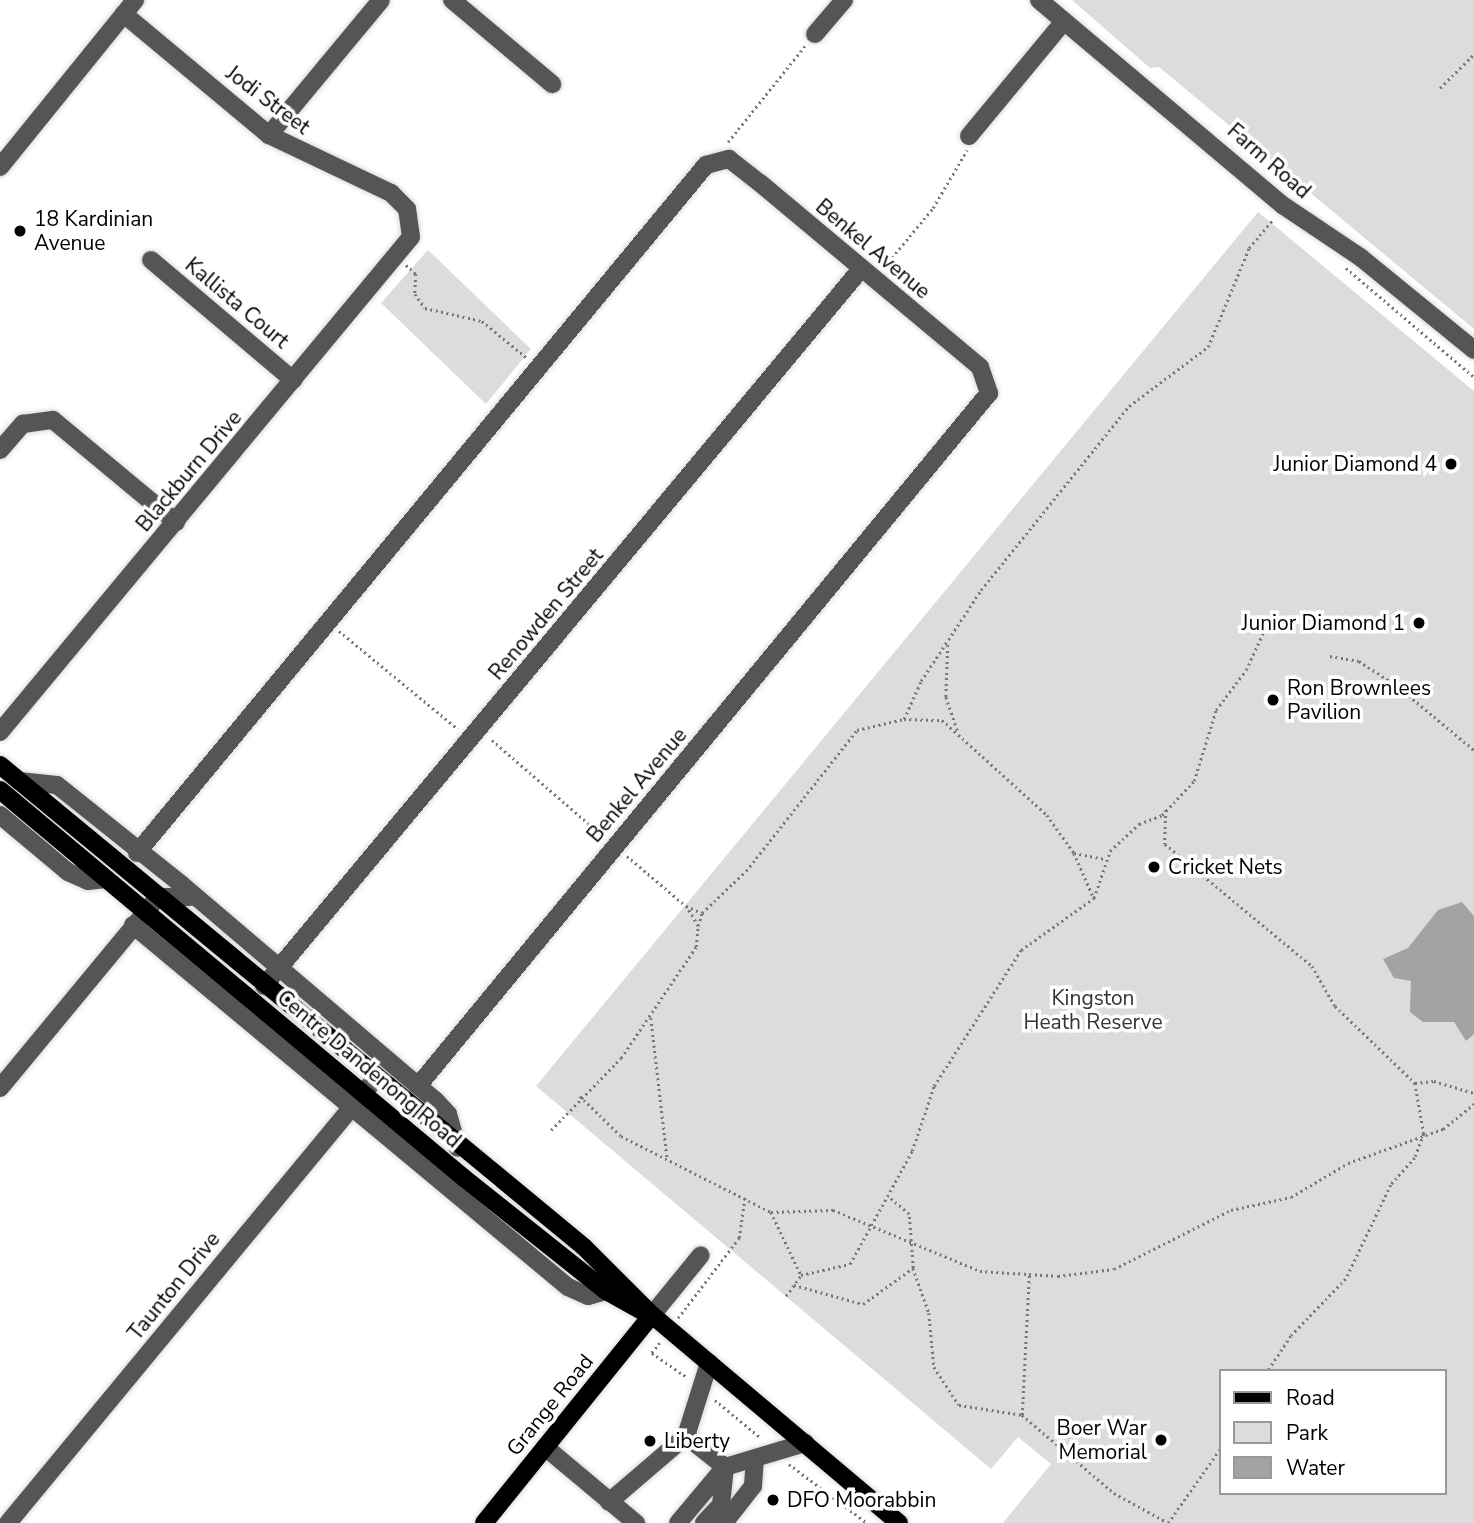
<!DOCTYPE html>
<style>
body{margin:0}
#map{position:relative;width:1474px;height:1523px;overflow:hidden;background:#fff;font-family:"Nunito Sans",sans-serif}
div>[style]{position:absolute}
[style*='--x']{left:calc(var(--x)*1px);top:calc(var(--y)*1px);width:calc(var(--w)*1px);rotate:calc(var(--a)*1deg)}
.green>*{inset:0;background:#dcdcdc}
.water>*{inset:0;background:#a3a3a3}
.path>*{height:2.5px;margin-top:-1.25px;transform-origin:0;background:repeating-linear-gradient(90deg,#777 0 2px,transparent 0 5.5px)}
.roads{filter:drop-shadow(0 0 2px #dbdbdb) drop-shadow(0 0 2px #dbdbdb)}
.minor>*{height:18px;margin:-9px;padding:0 9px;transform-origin:9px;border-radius:9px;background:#555}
.major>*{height:18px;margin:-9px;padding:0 9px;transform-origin:9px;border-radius:9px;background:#000}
.dots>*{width:19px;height:19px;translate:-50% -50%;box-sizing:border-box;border:4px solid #fff;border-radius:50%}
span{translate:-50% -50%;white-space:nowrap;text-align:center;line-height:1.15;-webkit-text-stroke:7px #fff;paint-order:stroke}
.street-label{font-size:21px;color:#000}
.poi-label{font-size:21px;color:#000}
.left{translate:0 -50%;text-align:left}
.right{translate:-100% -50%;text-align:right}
.park-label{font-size:21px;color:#333}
.legend{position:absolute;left:1219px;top:1369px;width:228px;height:126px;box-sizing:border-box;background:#fff;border:2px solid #999;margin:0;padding:9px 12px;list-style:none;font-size:21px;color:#000}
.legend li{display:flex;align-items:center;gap:14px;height:35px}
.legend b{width:35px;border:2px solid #999}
</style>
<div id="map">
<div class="green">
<div style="clip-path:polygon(1072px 0,1474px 0,1474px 329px,1159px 67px,1150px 68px)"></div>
<div style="clip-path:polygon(evenodd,1258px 212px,1474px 391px,1474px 1523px,1003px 1523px,1051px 1464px,1018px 1437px,991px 1469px,536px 1086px,1258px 212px,1220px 1371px,1444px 1371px,1444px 1493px,1220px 1493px,1220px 1371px)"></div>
<div style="clip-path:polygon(428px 250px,531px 349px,486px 404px,381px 303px)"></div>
</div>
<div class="water">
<div style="clip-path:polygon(1462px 902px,1474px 916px,1474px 1034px,1466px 1041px,1454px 1022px,1423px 1022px,1410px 1012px,1411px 981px,1394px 978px,1383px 959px,1408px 948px,1438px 910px)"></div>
</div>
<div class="path">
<div style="--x:1440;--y:88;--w:48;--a:-45"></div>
<div style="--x:728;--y:142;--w:123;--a:-51.3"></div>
<div style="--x:406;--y:265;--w:13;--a:42"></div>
<div style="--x:416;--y:274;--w:20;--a:93"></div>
<div style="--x:415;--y:294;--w:17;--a:54"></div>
<div style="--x:425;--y:308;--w:58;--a:12.8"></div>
<div style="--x:482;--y:321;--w:58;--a:39.4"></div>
<div style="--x:885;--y:266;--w:75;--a:-50.4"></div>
<div style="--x:933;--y:208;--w:67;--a:-59.6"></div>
<div style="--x:1346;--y:268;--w:168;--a:40.4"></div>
<div style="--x:339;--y:631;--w:154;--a:39.5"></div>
<div style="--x:948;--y:645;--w:52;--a:92.2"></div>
<div style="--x:946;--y:697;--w:36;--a:71"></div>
<div style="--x:1330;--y:656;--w:29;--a:10"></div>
<div style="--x:1359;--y:661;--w:44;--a:33"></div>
<div style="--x:1396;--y:685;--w:102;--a:39.8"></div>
<div style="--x:904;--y:719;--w:38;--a:2"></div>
<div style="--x:942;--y:720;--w:142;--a:42.1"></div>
<div style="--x:1047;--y:815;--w:47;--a:54.6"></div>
<div style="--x:1074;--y:853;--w:47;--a:66.2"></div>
<div style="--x:492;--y:740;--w:147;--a:40.9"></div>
<div style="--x:1166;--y:810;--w:34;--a:92"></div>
<div style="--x:1165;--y:844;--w:191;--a:39.7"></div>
<div style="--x:1312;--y:966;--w:46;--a:60.1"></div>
<div style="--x:1335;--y:1006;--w:111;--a:43.9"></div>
<div style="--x:1415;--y:1083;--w:52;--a:80"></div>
<div style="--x:1424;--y:1134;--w:26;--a:111"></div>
<div style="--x:1415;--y:1158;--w:36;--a:132"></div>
<div style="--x:1391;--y:1185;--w:104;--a:115.6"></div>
<div style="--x:1346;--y:1279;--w:79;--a:134"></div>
<div style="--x:1291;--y:1336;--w:42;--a:123.3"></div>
<div style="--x:1074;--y:853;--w:32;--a:11"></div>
<div style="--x:627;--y:856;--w:77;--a:40.3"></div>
<div style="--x:698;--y:926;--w:14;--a:-73"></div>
<div style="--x:651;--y:1018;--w:140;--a:83.4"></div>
<div style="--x:1415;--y:1083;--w:19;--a:-6"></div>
<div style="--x:1434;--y:1081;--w:42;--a:16.7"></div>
<div style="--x:580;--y:1096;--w:57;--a:44.3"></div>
<div style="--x:621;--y:1136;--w:168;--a:26.9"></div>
<div style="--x:771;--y:1212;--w:62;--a:-1.8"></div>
<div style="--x:833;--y:1210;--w:159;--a:22.5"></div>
<div style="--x:980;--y:1271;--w:78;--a:3.7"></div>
<div style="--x:1058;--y:1276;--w:56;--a:-7.1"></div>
<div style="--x:1114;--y:1269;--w:131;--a:-26.8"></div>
<div style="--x:1231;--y:1210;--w:61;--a:-12.2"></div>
<div style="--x:1291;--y:1197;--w:66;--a:-30.8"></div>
<div style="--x:1348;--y:1163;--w:101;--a:-19.7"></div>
<div style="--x:1443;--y:1129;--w:40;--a:-39"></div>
<div style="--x:551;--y:1130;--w:100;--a:-45.8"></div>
<div style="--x:621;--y:1058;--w:134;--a:-56"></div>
<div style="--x:696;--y:947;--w:21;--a:-85"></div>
<div style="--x:698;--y:926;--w:23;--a:-121"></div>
<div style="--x:686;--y:906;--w:17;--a:24"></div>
<div style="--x:702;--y:913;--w:61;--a:-43.7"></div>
<div style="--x:746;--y:871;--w:179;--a:-51.8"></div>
<div style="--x:857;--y:730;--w:48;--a:-13.2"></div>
<div style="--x:904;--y:719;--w:42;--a:-65.9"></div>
<div style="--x:921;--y:681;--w:109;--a:-56.6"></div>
<div style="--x:981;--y:590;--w:236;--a:-51.2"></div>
<div style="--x:1129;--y:406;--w:99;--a:-36.8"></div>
<div style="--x:1208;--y:347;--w:107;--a:-67.5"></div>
<div style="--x:1249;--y:248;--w:38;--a:-50"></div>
<div style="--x:771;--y:1212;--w:70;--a:64.5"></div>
<div style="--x:801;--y:1275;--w:50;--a:-12.7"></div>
<div style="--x:850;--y:1264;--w:129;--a:-61.2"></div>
<div style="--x:912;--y:1151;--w:69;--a:-71.3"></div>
<div style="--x:934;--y:1086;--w:161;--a:-57.4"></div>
<div style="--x:1021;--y:950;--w:90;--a:-35.5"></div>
<div style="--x:1094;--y:898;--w:50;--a:-71.2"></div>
<div style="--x:1110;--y:851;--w:40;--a:-43"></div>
<div style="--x:1139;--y:824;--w:25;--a:-21"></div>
<div style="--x:1162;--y:815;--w:47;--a:-46.7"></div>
<div style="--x:1194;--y:781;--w:74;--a:-72.8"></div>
<div style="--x:1216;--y:710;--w:50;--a:-53.1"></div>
<div style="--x:1246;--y:670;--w:53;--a:-65.4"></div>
<div style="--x:913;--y:1268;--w:48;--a:70.4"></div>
<div style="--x:929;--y:1313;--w:54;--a:84.7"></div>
<div style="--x:934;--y:1367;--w:45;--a:56.7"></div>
<div style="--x:959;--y:1405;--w:64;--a:9"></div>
<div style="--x:1022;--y:1415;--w:140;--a:-87.1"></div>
<div style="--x:794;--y:1285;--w:72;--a:15.4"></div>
<div style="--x:863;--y:1304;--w:62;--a:-35.8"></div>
<div style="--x:913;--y:1268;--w:54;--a:-94.2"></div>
<div style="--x:909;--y:1214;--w:26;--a:-140"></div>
<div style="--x:786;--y:1296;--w:26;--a:-54"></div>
<div style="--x:678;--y:1318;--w:101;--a:-52.7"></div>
<div style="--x:739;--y:1238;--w:42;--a:-81.9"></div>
<div style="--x:660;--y:1343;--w:13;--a:129"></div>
<div style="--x:652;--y:1353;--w:44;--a:34.8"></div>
<div style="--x:715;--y:1400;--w:60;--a:39.6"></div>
<div style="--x:1022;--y:1415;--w:121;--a:40.3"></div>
<div style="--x:1114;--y:1493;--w:58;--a:28.8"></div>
<div style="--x:789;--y:1464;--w:98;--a:37.1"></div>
<div style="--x:1168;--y:1523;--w:90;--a:-54.9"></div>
</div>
<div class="roads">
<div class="minor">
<div style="--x:452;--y:0;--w:131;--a:40"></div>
<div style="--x:1039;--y:0;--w:320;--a:40.1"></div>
<div style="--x:1284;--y:206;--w:92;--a:33.9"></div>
<div style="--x:1360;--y:257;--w:147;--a:39.2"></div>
<div style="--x:815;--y:34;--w:45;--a:-49.5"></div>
<div style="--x:269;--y:135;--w:175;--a:-50.3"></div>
<div style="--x:969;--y:136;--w:149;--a:-50.4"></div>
<div style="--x:0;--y:167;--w:215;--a:-51"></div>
<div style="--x:151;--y:260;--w:186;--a:40.2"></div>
<div style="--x:0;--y:450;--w:35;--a:-49"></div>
<div style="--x:23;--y:424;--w:30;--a:-8"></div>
<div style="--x:53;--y:420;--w:160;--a:39.7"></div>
<div style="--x:0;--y:732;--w:643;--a:-50.3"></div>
<div style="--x:411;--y:237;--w:28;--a:-98"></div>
<div style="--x:407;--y:209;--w:23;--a:-135"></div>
<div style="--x:391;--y:193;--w:135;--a:-154.6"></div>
<div style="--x:269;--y:135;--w:189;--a:-140.2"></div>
<div style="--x:19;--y:781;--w:38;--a:6"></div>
<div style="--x:57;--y:785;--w:159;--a:38.6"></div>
<div style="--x:181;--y:884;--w:333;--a:40.4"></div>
<div style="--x:435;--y:1100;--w:19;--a:47"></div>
<div style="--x:448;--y:1114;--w:35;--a:74"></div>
<div style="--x:0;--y:815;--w:89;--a:40"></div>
<div style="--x:68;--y:872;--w:22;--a:24"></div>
<div style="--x:88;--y:881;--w:18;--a:-6"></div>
<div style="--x:137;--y:853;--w:893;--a:-50.41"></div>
<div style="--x:706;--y:165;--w:24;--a:-15"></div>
<div style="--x:729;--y:159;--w:39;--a:38"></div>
<div style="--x:760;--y:183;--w:287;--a:39.9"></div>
<div style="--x:980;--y:367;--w:28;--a:71"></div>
<div style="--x:989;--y:393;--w:898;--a:129.49"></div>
<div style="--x:133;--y:925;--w:566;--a:39.77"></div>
<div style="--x:568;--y:1287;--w:22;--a:24"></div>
<div style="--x:588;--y:1296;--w:19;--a:-16"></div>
<div style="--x:264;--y:986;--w:933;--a:-50.22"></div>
<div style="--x:0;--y:1088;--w:248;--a:-50.4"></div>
<div style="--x:158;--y:897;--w:32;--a:0"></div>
<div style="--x:652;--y:1315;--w:77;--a:-50.8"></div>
<div style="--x:686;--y:1436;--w:50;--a:38.5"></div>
<div style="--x:545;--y:1447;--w:119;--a:39.9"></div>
<div style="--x:609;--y:1502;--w:101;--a:-40.6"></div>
<div style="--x:686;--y:1436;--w:77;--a:-72.5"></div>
<div style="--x:8;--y:1523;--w:576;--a:-50.42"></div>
<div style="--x:678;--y:1523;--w:73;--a:-50"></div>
<div style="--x:725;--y:1467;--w:84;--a:-16.7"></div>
<div style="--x:704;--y:1523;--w:25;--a:-47"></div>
<div style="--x:721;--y:1505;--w:38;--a:-84"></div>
<div style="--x:724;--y:1523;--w:47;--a:-51.9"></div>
<div style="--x:753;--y:1486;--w:27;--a:-86"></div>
</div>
<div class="major">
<div style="--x:0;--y:765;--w:757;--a:39.53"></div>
<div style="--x:584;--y:1247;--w:96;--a:45"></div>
<div style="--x:652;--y:1315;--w:323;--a:40.1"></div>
<div style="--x:0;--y:790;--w:605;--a:39.9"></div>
<div style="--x:464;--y:1178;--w:181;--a:38.5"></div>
<div style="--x:606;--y:1291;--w:41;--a:29.1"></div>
<div style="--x:484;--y:1523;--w:267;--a:-51.1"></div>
</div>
</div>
<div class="dots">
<div style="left:20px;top:231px;background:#000"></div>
<div style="left:1451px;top:464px;background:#000"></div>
<div style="left:1419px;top:623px;background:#000"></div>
<div style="left:1273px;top:700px;background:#000"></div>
<div style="left:1154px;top:867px;background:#000"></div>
<div style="left:1161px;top:1440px;background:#000"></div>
<div style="left:650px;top:1441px;background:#000"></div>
<div style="left:773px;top:1500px;background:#000"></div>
</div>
<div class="street-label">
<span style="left:268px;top:100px;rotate:37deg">Jodi Street</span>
<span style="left:1269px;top:161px;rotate:41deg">Farm Road</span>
<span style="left:873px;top:249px;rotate:40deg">Benkel Avenue</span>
<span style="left:237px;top:303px;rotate:40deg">Kallista Court</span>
<span style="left:189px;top:471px;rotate:-50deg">Blackburn Drive</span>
<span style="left:546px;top:614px;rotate:-50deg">Renowden Street</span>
<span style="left:637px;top:785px;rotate:-50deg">Benkel Avenue</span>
<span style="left:369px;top:1069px;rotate:40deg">Centre Dandenong Road</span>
<span style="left:174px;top:1286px;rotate:-51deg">Taunton Drive</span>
<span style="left:550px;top:1405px;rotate:-51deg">Grange Road</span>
</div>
<div class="poi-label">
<span class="left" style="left:34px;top:231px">18 Kardinian<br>Avenue</span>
<span class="right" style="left:1437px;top:464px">Junior Diamond 4</span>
<span class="right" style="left:1405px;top:623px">Junior Diamond 1</span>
<span class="left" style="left:1287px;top:700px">Ron Brownlees<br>Pavilion</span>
<span class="left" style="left:1168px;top:867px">Cricket Nets</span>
<span class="right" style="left:1147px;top:1440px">Boer War<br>Memorial</span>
<span class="left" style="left:664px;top:1441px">Liberty</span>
<span class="left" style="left:787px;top:1500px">DFO Moorabbin</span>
</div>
<div class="park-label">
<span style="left:1093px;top:1010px">Kingston<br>Heath Reserve</span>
</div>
<ul class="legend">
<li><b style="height:9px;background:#000"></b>Road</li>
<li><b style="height:19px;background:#dcdcdc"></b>Park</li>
<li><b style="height:19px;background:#a3a3a3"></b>Water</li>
</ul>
</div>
